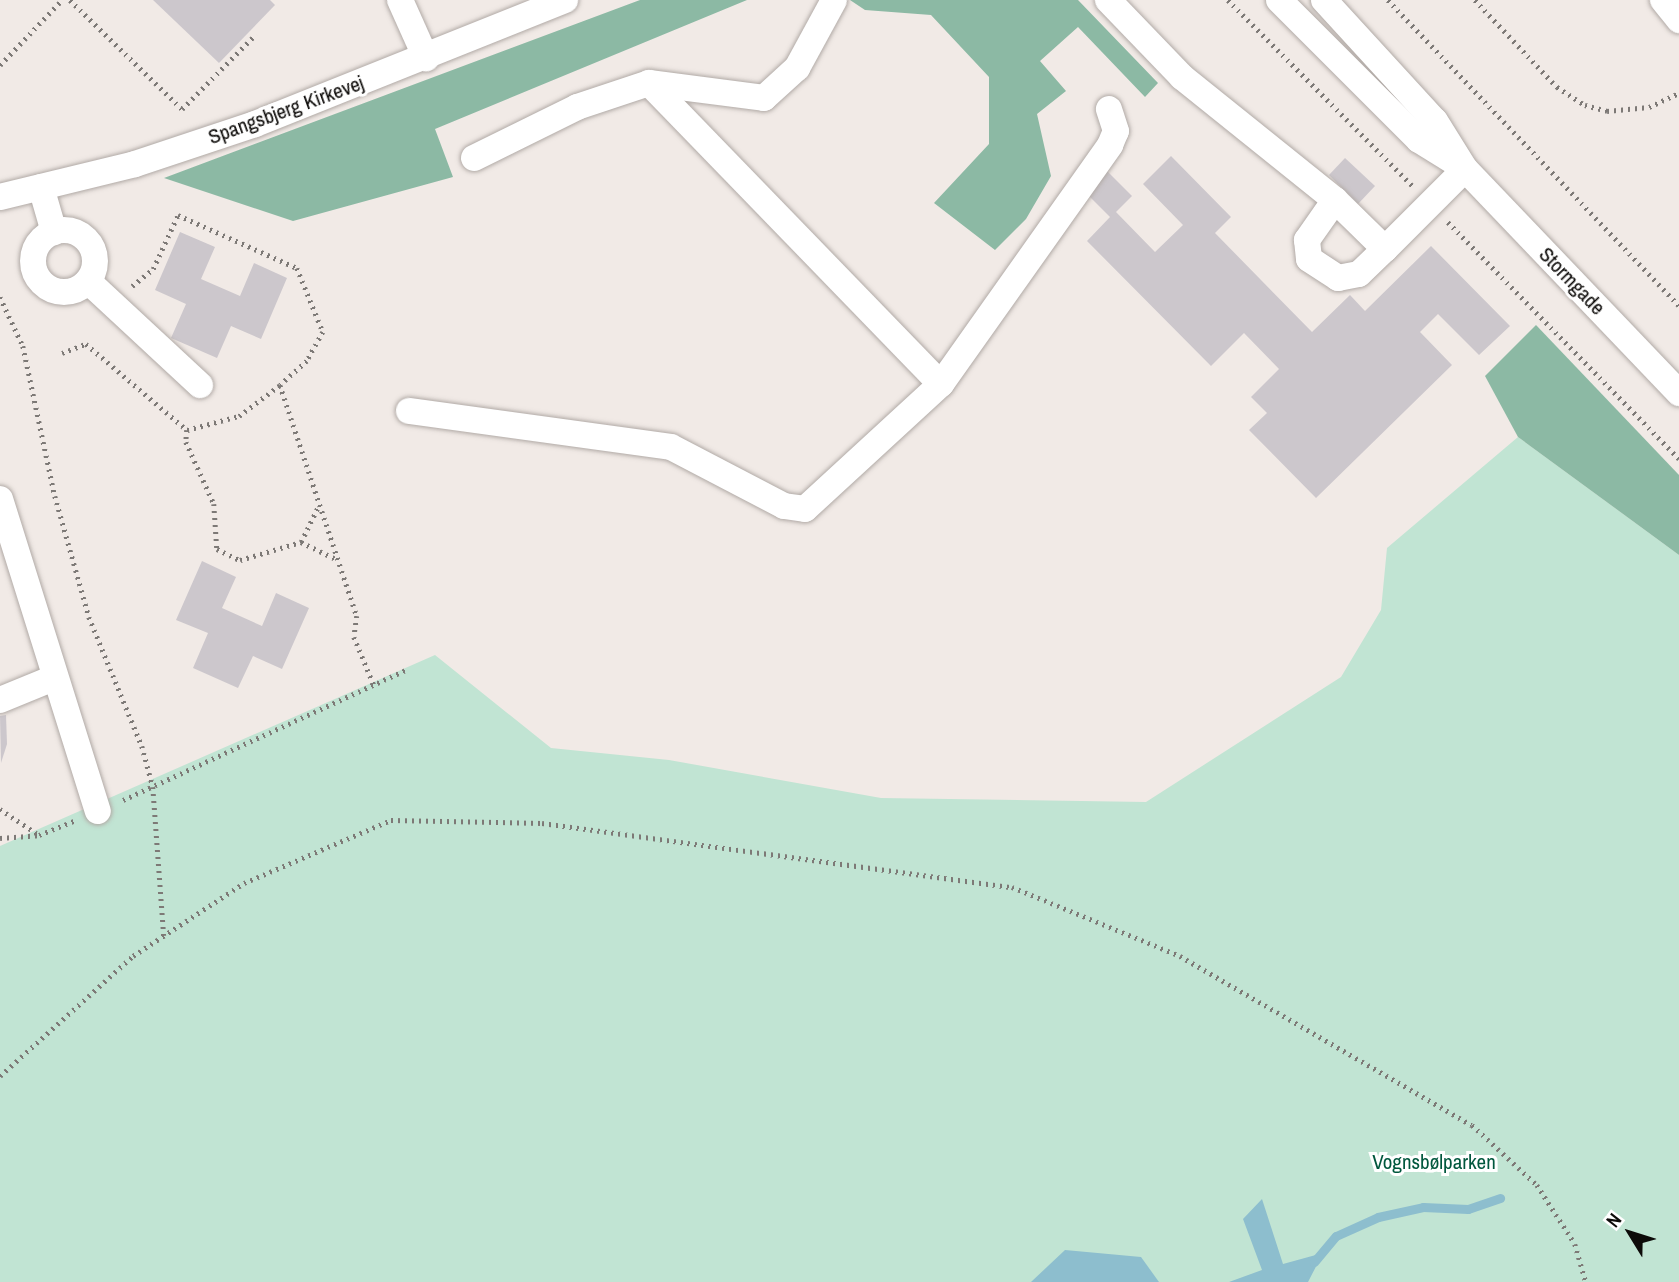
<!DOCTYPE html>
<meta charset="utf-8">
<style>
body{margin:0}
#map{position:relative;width:1679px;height:1282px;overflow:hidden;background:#f1eae6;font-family:"Archivo Narrow",sans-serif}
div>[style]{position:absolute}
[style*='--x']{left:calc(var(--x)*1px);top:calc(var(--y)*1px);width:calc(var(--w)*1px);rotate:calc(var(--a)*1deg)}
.green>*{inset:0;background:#c1e4d3}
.forest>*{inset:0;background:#8cb9a4}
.water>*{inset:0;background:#8dbece}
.stream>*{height:9px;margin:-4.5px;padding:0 4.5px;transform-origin:4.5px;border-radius:4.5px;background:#8dbece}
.building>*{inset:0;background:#ccc7cc}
.path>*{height:4.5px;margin-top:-2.25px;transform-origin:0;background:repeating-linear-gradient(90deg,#7d7976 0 2px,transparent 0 7px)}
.roads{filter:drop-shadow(0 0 2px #b1aaa6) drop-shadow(0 0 2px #b1aaa6)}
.minor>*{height:26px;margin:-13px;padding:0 13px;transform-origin:13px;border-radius:13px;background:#fff}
.minor>.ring{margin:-13px;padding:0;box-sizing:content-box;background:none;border:26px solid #fff;border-radius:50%}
span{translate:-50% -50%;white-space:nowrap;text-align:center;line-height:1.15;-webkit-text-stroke:6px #fff;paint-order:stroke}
.street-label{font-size:21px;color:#0d0b09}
.park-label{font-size:21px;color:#00573d}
.north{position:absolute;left:1595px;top:1198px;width:70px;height:70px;-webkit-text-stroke:5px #fff;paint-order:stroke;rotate:308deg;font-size:19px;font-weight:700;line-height:28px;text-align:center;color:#0d0b09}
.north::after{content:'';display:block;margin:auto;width:24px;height:32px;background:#0d0b09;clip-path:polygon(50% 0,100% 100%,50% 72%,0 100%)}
</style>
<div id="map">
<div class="green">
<div style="clip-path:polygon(1518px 437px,1679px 555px,1679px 1282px,0 1282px,0 846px,435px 655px,551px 748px,669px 760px,881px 798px,1146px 802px,1341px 677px,1381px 610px,1387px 548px)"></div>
</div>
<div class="forest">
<div style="clip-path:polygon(640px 0,747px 0,435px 129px,453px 177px,293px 221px,164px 178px)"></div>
<div style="clip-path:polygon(850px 0,1078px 0,1158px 83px,1145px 97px,1078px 27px,1040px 61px,1066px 91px,1037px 114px,1051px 176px,1026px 219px,995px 250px,934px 203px,989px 144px,989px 77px,931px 15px,865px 10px)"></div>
<div style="clip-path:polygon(1536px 325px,1679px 475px,1679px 555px,1518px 437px,1485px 376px)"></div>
</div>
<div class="water">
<div style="clip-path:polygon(1262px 1199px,1283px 1264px,1323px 1253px,1308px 1282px,1229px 1282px,1262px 1270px,1243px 1219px)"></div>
<div style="clip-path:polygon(1065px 1250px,1141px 1257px,1159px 1282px,1031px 1282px)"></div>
</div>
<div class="stream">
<div style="--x:1314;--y:1262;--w:34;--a:-50"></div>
<div style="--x:1336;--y:1236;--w:46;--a:-24.3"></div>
<div style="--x:1378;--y:1217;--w:46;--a:-12.5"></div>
<div style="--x:1423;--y:1207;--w:45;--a:2.5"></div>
<div style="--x:1468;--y:1209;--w:34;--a:-19"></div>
</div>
<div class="building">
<div style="clip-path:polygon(153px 0,270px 0,275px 5px,219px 63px)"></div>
<div style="clip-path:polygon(1171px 156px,1231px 217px,1215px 233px,1312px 332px,1350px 295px,1365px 311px,1431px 246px,1510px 326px,1479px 355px,1438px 314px,1420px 332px,1452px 365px,1316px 498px,1249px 430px,1267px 413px,1251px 397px,1279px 369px,1244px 333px,1211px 366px,1087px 241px,1110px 217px,1086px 193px,1107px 171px,1132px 196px,1116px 212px,1155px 252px,1183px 225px,1143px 184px)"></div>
<div style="clip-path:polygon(1345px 158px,1375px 186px,1358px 204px,1329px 175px)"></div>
<div style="clip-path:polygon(180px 232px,215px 247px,201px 279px,240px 296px,254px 263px,287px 278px,261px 339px,231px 326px,217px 358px,171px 338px,186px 304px,155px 290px)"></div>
<div style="clip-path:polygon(202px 561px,236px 577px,222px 608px,262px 626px,276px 593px,309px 608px,282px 669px,253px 656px,238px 688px,193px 668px,208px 633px,176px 620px)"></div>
<div style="clip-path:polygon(6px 715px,7px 744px,1px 763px,0 716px)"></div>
</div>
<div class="path">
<div style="--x:70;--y:0;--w:156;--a:44.2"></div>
<div style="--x:182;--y:109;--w:105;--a:-45.4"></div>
<div style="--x:1228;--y:0;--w:262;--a:45.2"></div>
<div style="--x:1388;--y:0;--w:422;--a:46.4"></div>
<div style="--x:1475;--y:0;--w:120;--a:46.7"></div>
<div style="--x:1557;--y:87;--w:33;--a:33"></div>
<div style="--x:1585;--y:105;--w:23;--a:15"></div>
<div style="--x:1607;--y:111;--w:42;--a:-5.4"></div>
<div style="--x:1649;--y:107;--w:33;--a:-25"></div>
<div style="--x:0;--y:65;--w:90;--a:-46.4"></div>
<div style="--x:1448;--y:222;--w:331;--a:45.7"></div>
<div style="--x:132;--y:286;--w:27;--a:-39"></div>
<div style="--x:153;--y:269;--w:60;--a:-65.2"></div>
<div style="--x:178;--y:215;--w:130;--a:24"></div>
<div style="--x:297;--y:268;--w:69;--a:67.9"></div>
<div style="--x:323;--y:332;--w:33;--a:119"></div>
<div style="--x:307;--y:361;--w:36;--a:138"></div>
<div style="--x:0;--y:297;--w:54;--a:64.9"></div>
<div style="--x:23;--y:346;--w:153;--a:78"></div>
<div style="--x:55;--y:496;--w:126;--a:74.3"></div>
<div style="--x:89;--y:617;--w:139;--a:67.7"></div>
<div style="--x:142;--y:746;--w:42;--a:75"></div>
<div style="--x:153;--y:787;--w:149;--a:85.8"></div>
<div style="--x:62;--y:353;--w:26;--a:-21"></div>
<div style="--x:86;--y:344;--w:133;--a:40.4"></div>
<div style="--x:187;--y:430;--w:54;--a:-15.1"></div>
<div style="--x:239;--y:416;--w:51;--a:-37.1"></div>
<div style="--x:280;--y:385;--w:243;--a:71.6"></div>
<div style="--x:357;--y:616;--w:21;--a:98"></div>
<div style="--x:354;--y:637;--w:52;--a:67.4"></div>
<div style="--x:187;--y:430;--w:12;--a:95"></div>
<div style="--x:186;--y:442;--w:68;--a:65.7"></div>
<div style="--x:214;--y:504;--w:45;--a:86.2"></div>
<div style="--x:217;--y:549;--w:25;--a:26"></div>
<div style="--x:240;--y:560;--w:64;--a:-16.4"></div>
<div style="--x:301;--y:542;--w:41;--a:25.9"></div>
<div style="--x:301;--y:542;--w:41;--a:-64.1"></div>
<div style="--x:123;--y:800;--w:314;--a:-24.7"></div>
<div style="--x:0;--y:809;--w:47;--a:33.7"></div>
<div style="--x:0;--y:838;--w:39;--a:-4"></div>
<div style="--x:39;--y:835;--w:40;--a:-22"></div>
<div style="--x:0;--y:1076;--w:179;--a:-42.1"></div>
<div style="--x:133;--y:956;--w:133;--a:-33.3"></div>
<div style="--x:244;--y:883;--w:160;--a:-23.2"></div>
<div style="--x:391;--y:820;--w:151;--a:1.1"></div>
<div style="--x:542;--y:823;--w:474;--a:7.8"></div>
<div style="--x:1012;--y:887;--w:182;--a:22.3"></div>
<div style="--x:1180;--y:956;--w:337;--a:30.1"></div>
<div style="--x:1472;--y:1125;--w:88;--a:42.7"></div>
<div style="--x:1537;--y:1185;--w:70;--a:57.2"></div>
<div style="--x:1575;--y:1244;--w:40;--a:74"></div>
</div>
<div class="roads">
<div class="minor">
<div style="--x:400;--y:0;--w:64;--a:65.9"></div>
<div style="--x:1108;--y:0;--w:107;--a:46.1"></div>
<div style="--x:1182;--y:77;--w:196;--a:38.8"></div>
<div style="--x:1335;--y:200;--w:70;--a:44.4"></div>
<div style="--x:1385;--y:249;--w:113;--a:-45"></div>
<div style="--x:1279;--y:0;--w:198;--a:45"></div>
<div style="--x:1419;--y:140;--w:46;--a:31.6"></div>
<div style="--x:1324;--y:0;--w:164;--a:47.5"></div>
<div style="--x:1435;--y:121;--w:57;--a:58"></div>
<div style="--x:1465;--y:169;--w:310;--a:46.3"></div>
<div style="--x:1663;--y:0;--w:26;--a:51"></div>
<div style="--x:649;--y:83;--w:419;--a:45.9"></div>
<div style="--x:474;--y:158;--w:115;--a:-26.3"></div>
<div style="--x:577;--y:107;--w:76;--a:-18.4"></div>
<div style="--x:649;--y:83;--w:116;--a:7.4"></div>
<div style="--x:764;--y:98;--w:45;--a:-42.3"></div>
<div style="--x:797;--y:68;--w:77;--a:-61.4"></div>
<div style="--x:41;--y:187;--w:47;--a:73.9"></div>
<div style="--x:0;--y:197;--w:139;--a:-13.7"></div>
<div style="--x:135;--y:164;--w:126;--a:-18.4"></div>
<div style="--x:255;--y:124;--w:334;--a:-21.8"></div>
<div style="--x:1335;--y:200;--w:49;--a:125"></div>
<div style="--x:1307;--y:240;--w:19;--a:84"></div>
<div style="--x:1309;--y:259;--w:35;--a:33"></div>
<div style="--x:1338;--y:278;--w:21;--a:-11"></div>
<div style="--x:1359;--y:274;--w:36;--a:-44"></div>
<div class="ring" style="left:33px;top:230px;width:36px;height:36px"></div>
<div style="--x:88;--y:281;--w:153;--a:42.9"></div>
<div style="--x:409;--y:411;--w:264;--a:7.8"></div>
<div style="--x:671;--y:447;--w:127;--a:27.6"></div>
<div style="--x:784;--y:506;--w:21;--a:8"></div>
<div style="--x:805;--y:509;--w:185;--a:-42.6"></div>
<div style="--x:941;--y:384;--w:293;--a:-54.7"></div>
<div style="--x:1110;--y:145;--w:15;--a:-67"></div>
<div style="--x:1116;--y:131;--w:23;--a:-108"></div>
<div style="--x:0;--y:499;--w:327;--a:72.6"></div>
<div style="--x:0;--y:700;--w:58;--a:-22.2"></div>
</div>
</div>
<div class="street-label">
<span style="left:286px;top:110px;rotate:-20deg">Spangsbjerg Kirkevej</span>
<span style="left:1572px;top:281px;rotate:46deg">Stormgade</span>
</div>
<div class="park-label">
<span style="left:1434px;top:1162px">Vognsbølparken</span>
</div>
<div class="north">N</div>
</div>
